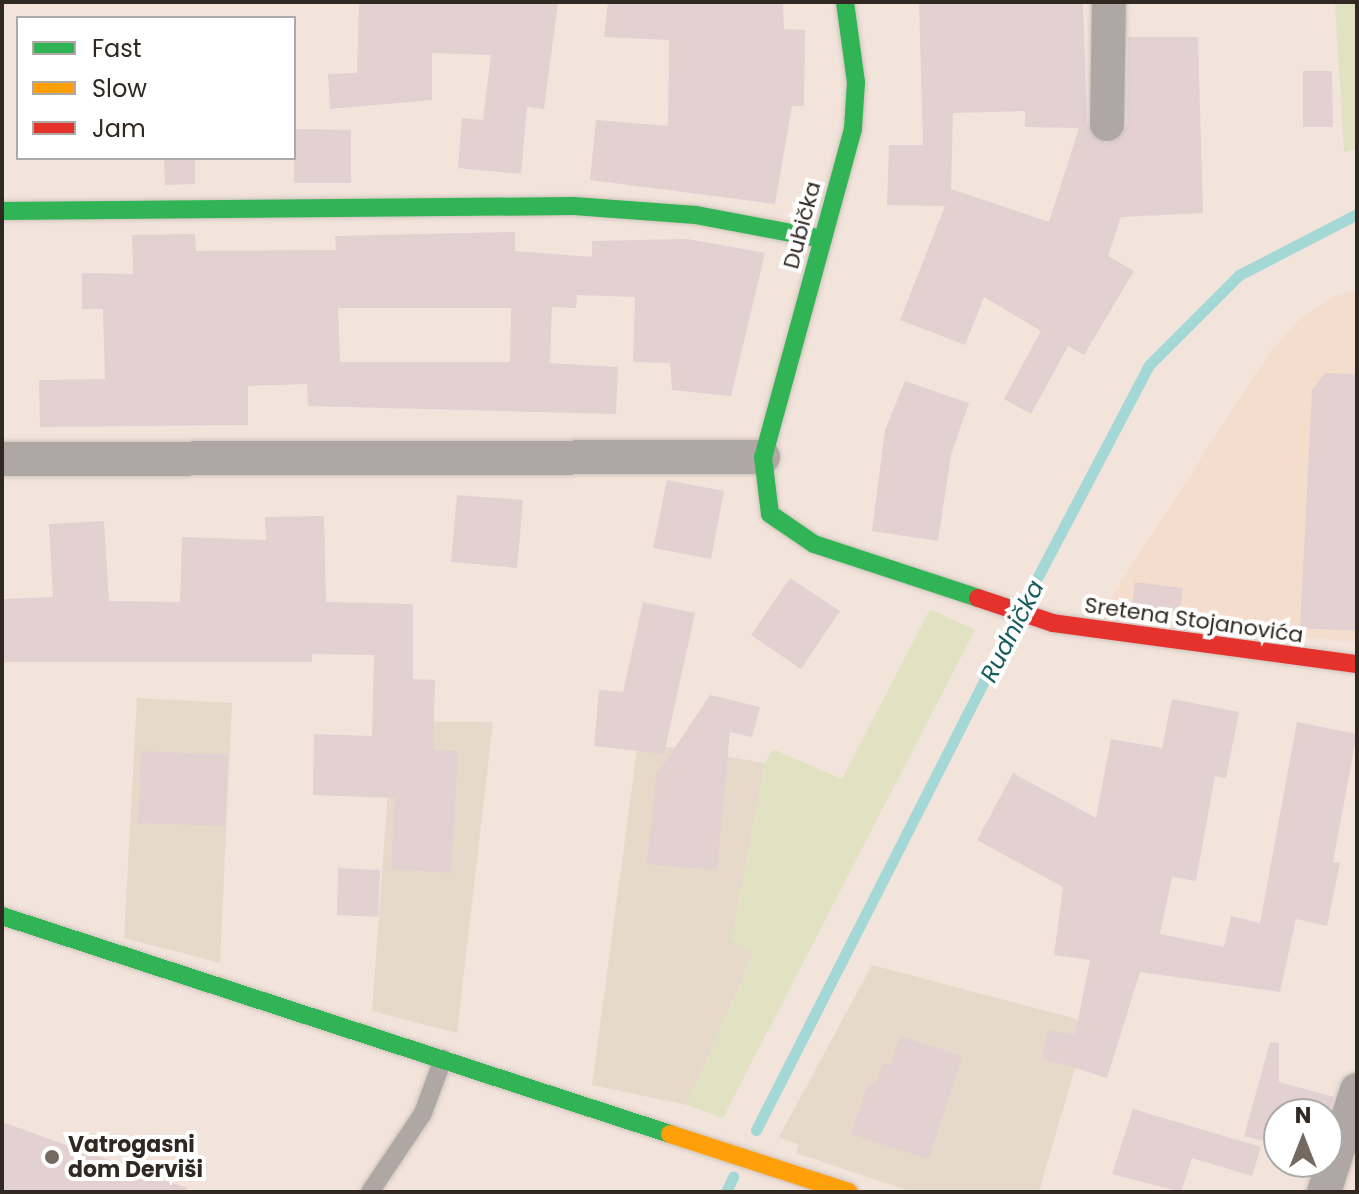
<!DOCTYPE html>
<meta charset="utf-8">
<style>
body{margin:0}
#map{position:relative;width:1359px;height:1194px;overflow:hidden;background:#f2e4db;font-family:Poppins,sans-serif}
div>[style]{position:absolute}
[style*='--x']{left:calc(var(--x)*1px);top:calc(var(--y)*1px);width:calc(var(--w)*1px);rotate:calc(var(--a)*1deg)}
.commercial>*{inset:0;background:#e6d9ca}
.built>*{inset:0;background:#f5ddcd}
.green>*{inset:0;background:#e0e2c2}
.stream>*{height:11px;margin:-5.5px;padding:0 5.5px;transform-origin:5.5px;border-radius:5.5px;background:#a3d8d6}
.building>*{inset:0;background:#e3d0d0}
.roads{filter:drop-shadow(0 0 2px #cec3bb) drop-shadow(0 0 2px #cec3bb)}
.lane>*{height:18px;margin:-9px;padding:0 9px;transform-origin:9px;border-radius:9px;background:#aea7a4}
.street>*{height:34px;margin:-17px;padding:0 17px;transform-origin:17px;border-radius:17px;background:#aea7a4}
.fast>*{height:18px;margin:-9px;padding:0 9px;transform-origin:9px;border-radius:9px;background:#30b455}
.slow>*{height:18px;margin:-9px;padding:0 9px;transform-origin:9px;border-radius:9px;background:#ff9f0a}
.jam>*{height:18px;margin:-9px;padding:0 9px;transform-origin:9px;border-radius:9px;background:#e5322d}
.dots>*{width:22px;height:22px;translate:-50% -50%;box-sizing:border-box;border:4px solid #fff;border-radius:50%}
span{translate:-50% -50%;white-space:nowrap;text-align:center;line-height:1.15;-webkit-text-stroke:8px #fff;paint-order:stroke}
.street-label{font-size:22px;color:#312821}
.poi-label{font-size:22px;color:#312821;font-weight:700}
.left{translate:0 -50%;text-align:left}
.water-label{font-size:24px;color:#185d5e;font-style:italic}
.frame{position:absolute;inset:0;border:4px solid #312821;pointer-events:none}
.legend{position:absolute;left:16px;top:16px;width:280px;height:144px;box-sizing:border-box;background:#fff;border:2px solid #ada9a6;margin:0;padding:10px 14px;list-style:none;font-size:24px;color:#312821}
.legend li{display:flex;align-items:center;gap:16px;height:40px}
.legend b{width:40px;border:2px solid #ada9a6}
.north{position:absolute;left:1263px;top:1098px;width:80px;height:80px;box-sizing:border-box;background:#fff;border:2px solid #ada9a6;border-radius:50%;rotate:0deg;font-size:22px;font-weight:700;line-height:32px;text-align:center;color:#312821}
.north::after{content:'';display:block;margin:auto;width:28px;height:36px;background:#756a62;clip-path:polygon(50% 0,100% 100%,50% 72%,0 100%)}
</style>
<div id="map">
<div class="commercial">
<div style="clip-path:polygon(137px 698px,232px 703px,220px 963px,124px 938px)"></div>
<div style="clip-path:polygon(393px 721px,493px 722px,457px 1033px,372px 1011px)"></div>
<div style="clip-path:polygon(638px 742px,765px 763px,732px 939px,754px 953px,687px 1105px,592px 1085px)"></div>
<div style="clip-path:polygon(872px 965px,1088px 1022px,1039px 1192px,912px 1192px,796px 1153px,799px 1145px,779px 1137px)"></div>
</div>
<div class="built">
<div style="clip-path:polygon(1357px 291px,1357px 642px,1098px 618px,1269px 353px,1300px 319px,1335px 295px)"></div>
</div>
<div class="green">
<div style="clip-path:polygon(1335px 2px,1357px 2px,1357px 149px,1344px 152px)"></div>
<div style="clip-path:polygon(930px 609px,975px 630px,723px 1118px,687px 1105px,754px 954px,732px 940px,765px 763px,773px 749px,842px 779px)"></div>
</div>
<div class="stream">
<div style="--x:1023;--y:605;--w:271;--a:-62.3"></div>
<div style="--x:1149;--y:365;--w:127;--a:-45"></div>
<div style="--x:1239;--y:275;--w:133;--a:-27.3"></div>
<div style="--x:756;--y:1130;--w:572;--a:-63.08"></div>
<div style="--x:726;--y:1192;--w:17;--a:-65"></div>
</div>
<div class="building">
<div style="clip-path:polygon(359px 2px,558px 2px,544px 109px,527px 107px,521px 174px,458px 168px,462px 118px,483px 120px,491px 55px,432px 53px,432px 100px,330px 109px,328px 74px,357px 73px)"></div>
<div style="clip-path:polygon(608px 2px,783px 2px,784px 29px,805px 30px,804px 106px,792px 106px,775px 204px,590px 180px,596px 120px,668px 126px,669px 40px,604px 37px)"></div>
<div style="clip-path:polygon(evenodd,919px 2px,1083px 2px,1087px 124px,1106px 144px,1127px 125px,1128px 37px,1198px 37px,1203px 213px,1121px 217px,1108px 256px,1134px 271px,1084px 355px,1068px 346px,1031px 414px,1004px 399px,1041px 331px,984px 297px,965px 345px,900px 320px,945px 206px,887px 205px,889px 145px,923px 145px,919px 2px,1025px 111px,1025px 127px,1079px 128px,1049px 222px,951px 189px,953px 113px,1025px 111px)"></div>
<div style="clip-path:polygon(1303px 71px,1332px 71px,1333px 127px,1303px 127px)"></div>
<div style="clip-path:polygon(294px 129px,351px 130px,351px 183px,294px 183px)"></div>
<div style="clip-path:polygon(164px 158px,195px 158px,195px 184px,165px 185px)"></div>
<div style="clip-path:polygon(evenodd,515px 232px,515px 251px,592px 257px,592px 241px,687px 239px,765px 253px,731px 396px,672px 390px,670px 363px,633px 362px,635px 297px,577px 295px,576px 308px,552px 307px,550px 363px,618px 367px,616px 414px,308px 406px,307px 384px,248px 386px,248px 425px,40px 427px,39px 380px,105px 379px,103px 309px,82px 309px,82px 273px,133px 274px,132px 235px,195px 234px,196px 251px,336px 250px,335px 236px,515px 232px,338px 308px,511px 308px,510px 362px,340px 362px,338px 308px)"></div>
<div style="clip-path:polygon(1325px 373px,1357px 374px,1357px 631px,1300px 628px,1312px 390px)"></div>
<div style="clip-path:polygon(905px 381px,969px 403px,951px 455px,938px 541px,872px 531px,885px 430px)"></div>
<div style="clip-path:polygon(667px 480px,724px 491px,711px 559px,653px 548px)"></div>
<div style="clip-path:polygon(457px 495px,523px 500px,517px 568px,451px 562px)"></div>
<div style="clip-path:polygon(324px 516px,326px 602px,413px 604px,413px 679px,435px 680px,433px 750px,458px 751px,451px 873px,391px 869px,395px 798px,313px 795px,314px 734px,372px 736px,374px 655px,312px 654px,312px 662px,2px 662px,2px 599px,53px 597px,49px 524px,104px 521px,109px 601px,180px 602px,182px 537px,266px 540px,265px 517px)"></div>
<div style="clip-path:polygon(790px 578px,840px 611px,801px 669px,751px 635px)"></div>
<div style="clip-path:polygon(1135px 582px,1183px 588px,1179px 615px,1132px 608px)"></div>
<div style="clip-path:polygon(643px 602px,695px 613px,664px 754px,594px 746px,599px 690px,623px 692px)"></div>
<div style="clip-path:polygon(710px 695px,760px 707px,752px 737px,730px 732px,717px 870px,647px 864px,656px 776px)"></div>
<div style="clip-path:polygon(1172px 699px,1239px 712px,1226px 778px,1215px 776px,1196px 881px,1172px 877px,1160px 934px,1224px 947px,1231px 916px,1260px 923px,1297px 722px,1357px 734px,1333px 862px,1340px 863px,1327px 926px,1296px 919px,1280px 992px,1140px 972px,1107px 1078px,1042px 1058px,1048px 1030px,1075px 1035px,1090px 960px,1054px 955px,1063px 887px,977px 840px,1013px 773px,1096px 818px,1111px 739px,1162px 748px)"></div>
<div style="clip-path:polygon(141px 751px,228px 755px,225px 826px,138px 823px)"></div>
<div style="clip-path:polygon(338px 868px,380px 870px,378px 917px,337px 915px)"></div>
<div style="clip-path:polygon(900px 1036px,962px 1056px,929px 1159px,851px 1134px,868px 1083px,875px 1086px,883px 1063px,890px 1065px)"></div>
<div style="clip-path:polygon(1270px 1042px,1279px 1043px,1279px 1082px,1334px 1097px,1328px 1114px,1279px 1114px,1279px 1145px,1244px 1136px)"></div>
<div style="clip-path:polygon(1133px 1109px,1261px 1147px,1252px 1176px,1192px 1158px,1181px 1192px,1112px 1174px)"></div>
<div style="clip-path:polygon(2px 1122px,187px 1188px,186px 1192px,2px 1192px)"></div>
</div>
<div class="roads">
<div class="lane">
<div style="--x:370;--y:1192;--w:95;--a:-56.1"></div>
<div style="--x:423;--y:1113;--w:58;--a:-69.7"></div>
</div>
<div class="street">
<div style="--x:1107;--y:124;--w:122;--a:-89.1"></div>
<div style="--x:2;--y:459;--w:761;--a:-0.15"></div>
<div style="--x:1324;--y:1192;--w:107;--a:-72.1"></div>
</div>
<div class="fast">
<div style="--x:845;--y:2;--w:81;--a:82.2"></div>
<div style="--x:856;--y:82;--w:47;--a:93.7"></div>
<div style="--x:853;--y:129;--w:340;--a:105.3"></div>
<div style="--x:763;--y:457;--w:57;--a:83"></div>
<div style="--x:770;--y:514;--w:53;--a:34.3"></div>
<div style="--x:814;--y:544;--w:173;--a:18.2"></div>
<div style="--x:2;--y:211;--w:572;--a:-0.5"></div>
<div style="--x:574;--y:206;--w:122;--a:4.2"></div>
<div style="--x:696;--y:215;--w:129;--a:10.7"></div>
<div style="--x:2;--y:916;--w:703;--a:18.07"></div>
</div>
<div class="slow">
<div style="--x:670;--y:1134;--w:188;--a:18"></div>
</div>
<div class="jam">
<div style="--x:978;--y:598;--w:79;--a:18.4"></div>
<div style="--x:1053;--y:623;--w:307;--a:7.7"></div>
</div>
</div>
<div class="dots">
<div style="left:52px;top:1157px;background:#756a62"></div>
</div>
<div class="street-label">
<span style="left:802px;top:225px;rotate:-75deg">Dubička</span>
<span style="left:1194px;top:620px;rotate:8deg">Sretena Stojanovića</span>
</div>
<div class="poi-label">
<span class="left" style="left:68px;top:1157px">Vatrogasni<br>dom Derviši</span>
</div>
<div class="water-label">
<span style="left:1012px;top:631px;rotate:-63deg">Rudnička</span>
</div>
<div class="frame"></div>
<ul class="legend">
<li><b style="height:10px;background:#30b455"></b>Fast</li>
<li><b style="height:10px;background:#ff9f0a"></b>Slow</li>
<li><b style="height:10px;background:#e5322d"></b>Jam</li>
</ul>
<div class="north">N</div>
</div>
